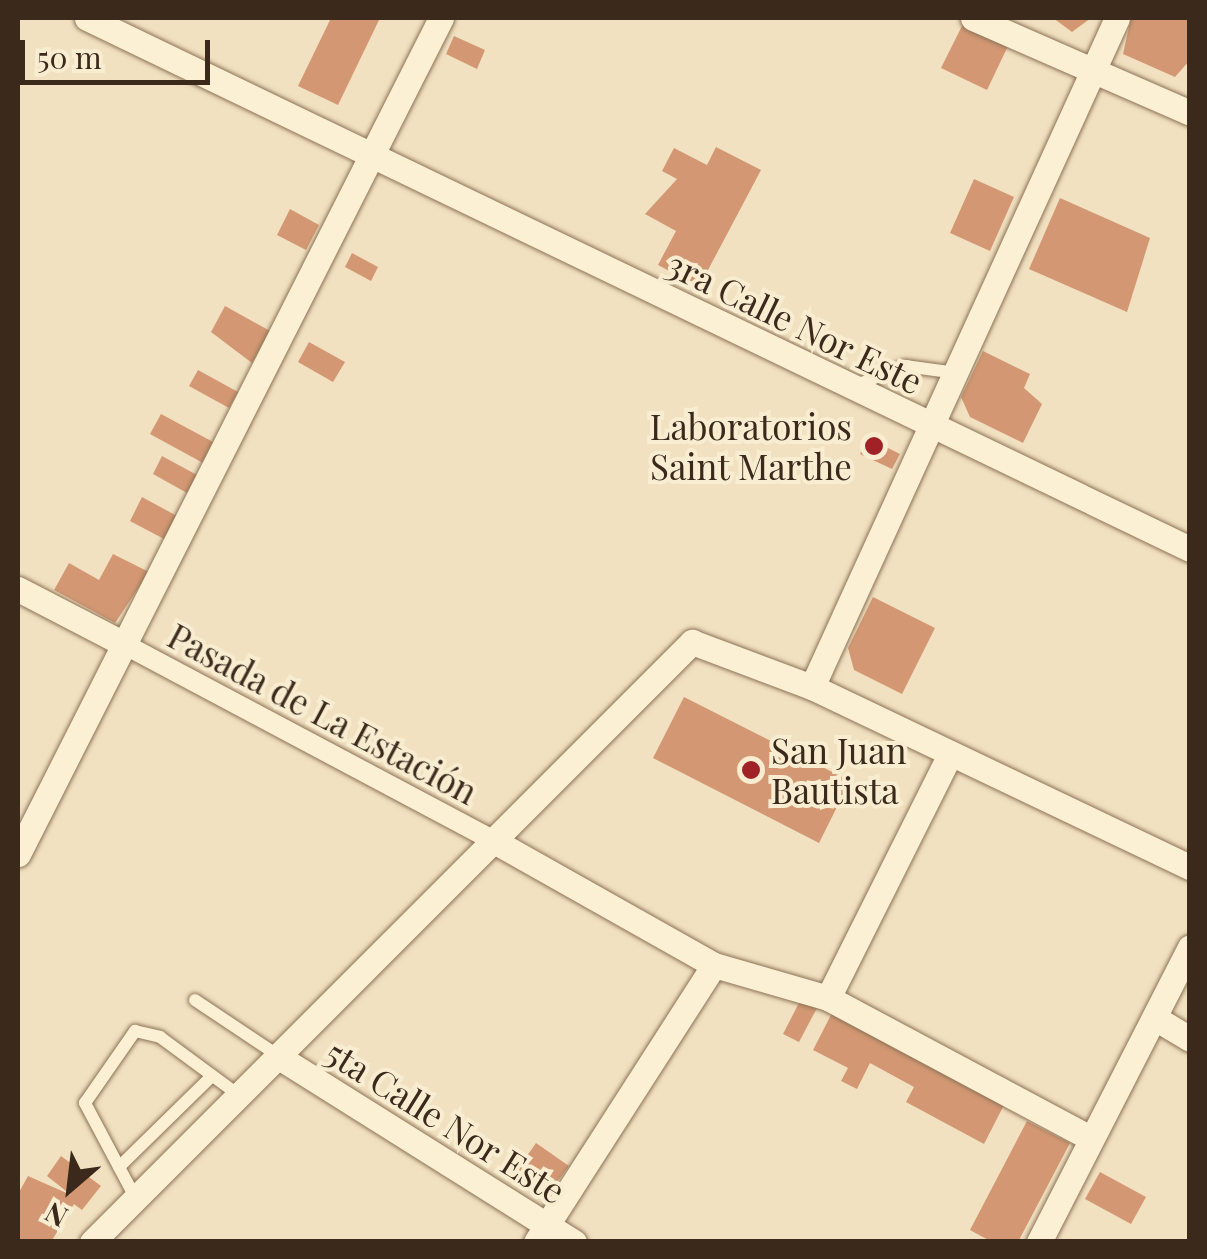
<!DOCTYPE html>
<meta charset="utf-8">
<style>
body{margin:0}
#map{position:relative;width:1207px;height:1259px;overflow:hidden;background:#f1e1c0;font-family:"Playfair Display",serif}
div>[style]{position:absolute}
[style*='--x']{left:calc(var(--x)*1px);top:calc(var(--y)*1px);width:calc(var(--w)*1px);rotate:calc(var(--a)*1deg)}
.building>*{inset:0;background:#d39873}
.roads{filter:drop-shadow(0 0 2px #8c7256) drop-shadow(0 0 2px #8c7256)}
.service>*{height:12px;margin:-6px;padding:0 6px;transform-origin:6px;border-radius:6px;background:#fbefd4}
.pedestrian>*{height:20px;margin:-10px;padding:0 10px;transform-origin:10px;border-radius:10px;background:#fbefd4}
.minor>*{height:25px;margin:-12.5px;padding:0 12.5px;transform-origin:12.5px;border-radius:12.5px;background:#fbefd4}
.dots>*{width:28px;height:28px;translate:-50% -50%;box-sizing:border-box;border:5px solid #f8ecd1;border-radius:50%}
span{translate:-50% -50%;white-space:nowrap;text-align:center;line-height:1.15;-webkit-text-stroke:8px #f8ecd1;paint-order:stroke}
.street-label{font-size:35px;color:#3b2a1c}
.poi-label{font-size:35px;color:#3b2a1c}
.right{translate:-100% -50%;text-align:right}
.left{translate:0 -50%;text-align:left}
.frame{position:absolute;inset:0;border:20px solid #3b2a1c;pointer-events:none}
.north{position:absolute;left:20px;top:1139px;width:100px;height:100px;-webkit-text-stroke:8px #f8ecd1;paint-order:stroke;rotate:208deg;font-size:28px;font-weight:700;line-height:40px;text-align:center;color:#3b2a1c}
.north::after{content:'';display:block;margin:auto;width:35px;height:45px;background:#3b2a1c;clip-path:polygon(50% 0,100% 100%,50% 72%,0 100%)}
.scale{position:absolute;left:20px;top:40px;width:190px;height:45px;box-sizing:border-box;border:5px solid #3b2a1c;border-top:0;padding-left:12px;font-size:30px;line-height:35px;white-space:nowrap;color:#3b2a1c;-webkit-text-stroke:8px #f8ecd1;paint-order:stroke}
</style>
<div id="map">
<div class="building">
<div style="clip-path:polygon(331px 18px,380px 18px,338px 105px,298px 86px)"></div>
<div style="clip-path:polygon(1053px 18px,1091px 18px,1072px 32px)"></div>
<div style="clip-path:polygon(1131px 18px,1190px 18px,1190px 60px,1175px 77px,1123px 54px)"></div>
<div style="clip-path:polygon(963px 24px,1008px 46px,987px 90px,941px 68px)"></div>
<div style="clip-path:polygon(454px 36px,485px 50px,477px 69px,446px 54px)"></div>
<div style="clip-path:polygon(716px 147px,761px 170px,699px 287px,658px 265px,676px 231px,645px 214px,677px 179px,662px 171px,674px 148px,707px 165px)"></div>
<div style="clip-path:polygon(974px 179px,1014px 197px,990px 251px,950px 233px)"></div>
<div style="clip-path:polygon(1060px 198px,1150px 238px,1127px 312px,1029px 269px)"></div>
<div style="clip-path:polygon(290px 209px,319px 225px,306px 250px,277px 235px)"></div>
<div style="clip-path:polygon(352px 253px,378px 267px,371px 281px,345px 267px)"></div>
<div style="clip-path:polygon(225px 306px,270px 331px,252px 363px,211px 332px)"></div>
<div style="clip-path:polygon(309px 342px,345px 362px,333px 382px,298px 362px)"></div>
<div style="clip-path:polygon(983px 351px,1030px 374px,1024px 388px,1042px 404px,1023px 443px,970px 417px,961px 397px)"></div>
<div style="clip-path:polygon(198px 370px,238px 392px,229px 408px,189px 386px)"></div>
<div style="clip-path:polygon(161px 414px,215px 443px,203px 463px,150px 434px)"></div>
<div style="clip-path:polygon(868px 438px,900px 454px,892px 469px,860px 454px)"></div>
<div style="clip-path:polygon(162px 456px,197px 475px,187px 493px,153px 474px)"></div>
<div style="clip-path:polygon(142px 497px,177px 516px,164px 539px,130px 521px)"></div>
<div style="clip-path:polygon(113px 554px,149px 572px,115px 623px,54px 590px,69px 563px,99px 580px)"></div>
<div style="clip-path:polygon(873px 597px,935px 628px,902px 694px,854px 670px,848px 648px)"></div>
<div style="clip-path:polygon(684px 697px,850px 781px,819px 843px,653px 758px)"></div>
<div style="clip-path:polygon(801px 999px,817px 1008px,799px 1042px,783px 1034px)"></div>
<div style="clip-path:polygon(832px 1013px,1004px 1105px,984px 1144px,906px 1102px,914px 1087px,870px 1063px,857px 1089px,841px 1081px,848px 1068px,813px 1050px)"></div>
<div style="clip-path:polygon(1027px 1121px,1070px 1143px,1018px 1242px,992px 1242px,970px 1230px)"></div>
<div style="clip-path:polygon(536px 1143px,569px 1166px,545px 1198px,510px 1180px)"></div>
<div style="clip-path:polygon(61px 1156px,101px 1186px,82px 1210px,74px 1204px,51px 1242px,18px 1242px,18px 1194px,28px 1176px,71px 1195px,47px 1176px)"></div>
<div style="clip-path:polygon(1100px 1172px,1146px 1197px,1131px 1224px,1085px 1199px)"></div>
</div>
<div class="roads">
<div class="service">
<div style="--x:854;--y:386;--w:55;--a:-21.4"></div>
<div style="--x:905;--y:366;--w:52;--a:7.7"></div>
<div style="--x:195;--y:1000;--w:102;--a:33.8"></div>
<div style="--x:119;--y:1167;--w:130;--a:-44.4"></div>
<div style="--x:136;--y:1199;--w:109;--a:-118"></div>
<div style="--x:85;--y:1103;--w:88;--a:-55.2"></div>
<div style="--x:135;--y:1031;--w:26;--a:13"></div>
<div style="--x:160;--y:1037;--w:99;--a:36.4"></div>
</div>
<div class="pedestrian">
<div style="--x:122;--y:643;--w:421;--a:28"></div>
</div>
<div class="minor">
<div style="--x:87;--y:18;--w:1224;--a:25.71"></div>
<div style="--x:973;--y:18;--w:237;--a:23.6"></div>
<div style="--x:18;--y:589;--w:117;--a:27.4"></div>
<div style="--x:812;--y:687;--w:735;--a:-65.49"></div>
<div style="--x:494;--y:841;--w:253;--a:29.4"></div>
<div style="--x:714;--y:965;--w:119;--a:16.1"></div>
<div style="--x:828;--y:998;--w:297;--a:28.1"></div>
<div style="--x:18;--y:854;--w:937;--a:-63.16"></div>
<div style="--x:828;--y:998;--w:268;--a:-63.4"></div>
<div style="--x:1155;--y:1018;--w:41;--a:31"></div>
<div style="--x:282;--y:1059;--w:345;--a:32.1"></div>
<div style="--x:92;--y:1242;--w:849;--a:-45"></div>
<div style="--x:692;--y:642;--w:128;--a:20.6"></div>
<div style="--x:812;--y:687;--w:419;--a:25.5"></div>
<div style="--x:536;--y:1242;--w:329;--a:-57.3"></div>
<div style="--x:1039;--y:1242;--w:331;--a:-62.9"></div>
</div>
</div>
<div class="dots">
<div style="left:874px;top:446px;background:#a02226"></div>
<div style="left:751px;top:770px;background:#a02226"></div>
</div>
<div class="street-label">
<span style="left:795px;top:322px;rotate:26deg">3ra Calle Nor Este</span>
<span style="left:323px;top:713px;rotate:28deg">Pasada de La Estación</span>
<span style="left:446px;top:1121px;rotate:32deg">5ta Calle Nor Este</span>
</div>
<div class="poi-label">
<span class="right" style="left:852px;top:446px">Laboratorios<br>Saint Marthe</span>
<span class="left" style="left:771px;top:770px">San Juan<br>Bautista</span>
</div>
<div class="frame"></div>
<div class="north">N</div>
<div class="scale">50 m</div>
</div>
